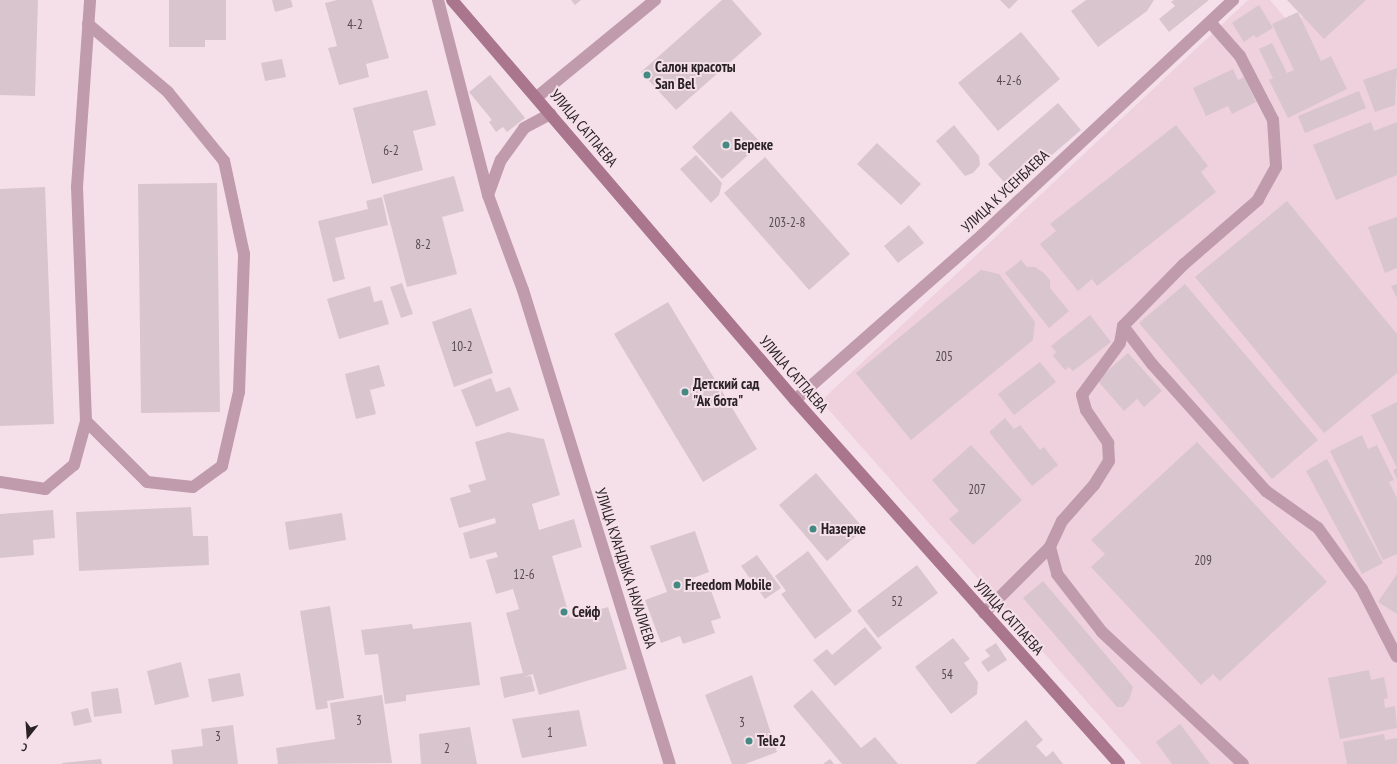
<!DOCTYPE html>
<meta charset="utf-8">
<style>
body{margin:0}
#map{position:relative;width:1397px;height:764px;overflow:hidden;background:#f5e0e9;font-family:"PT Sans Narrow",sans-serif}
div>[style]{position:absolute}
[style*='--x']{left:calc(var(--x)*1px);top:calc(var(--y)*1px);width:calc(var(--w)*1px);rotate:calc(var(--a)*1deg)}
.built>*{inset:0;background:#eed1dd}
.building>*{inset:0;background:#d9c5cd}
.lane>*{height:12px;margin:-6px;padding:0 6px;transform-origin:6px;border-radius:6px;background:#c09bab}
.street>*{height:12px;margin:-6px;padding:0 6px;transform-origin:6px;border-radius:6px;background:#c09bab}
.secondary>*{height:12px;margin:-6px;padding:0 6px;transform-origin:6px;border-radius:6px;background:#aa768e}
.dots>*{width:11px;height:11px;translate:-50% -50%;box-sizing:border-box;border:2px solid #f5e0e9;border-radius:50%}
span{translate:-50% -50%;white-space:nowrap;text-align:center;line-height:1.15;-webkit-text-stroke:4px #f5e0e9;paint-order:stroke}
.number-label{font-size:13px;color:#564b4f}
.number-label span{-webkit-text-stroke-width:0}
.poi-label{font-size:15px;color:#2a2225;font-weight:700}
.left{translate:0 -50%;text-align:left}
.street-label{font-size:15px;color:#2a2225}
.north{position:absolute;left:8px;top:716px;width:40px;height:40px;-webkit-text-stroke:3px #f5e0e9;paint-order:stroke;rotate:197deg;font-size:11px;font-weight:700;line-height:16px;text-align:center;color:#2a2225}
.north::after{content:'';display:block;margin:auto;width:14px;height:18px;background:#2a2225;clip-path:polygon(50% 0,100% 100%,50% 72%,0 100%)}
</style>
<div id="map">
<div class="built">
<div style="clip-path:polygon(1248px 0,1270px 0,1292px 26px,1322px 0,1397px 0,1397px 764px,1142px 764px,821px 401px)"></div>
</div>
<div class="building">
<div style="clip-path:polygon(0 0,38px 0,35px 96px,0 95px)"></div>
<div style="clip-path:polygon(169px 0,226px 0,226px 40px,205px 40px,205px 47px,169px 47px)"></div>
<div style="clip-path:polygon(272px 0,291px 0,293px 7px,275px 12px)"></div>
<div style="clip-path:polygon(337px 0,372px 0,389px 58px,366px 64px,369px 77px,339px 85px,328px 48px,337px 46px,325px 3px)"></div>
<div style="clip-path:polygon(571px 0,581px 0,575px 5px)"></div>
<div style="clip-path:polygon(722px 0,732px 0,762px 34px,676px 110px,641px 72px)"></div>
<div style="clip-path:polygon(1000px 0,1018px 0,1009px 9px)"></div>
<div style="clip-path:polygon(1086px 0,1154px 0,1147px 11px,1098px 47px,1071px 11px)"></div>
<div style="clip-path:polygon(1174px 0,1209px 0,1169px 32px,1159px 19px,1175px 6px,1171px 2px)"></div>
<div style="clip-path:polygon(1287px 0,1366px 0,1324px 39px)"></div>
<div style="clip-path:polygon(1259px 5px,1273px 28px,1256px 38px,1254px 35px,1244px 42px,1232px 23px)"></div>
<div style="clip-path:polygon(1298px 12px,1321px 61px,1331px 56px,1347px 89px,1288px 118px,1269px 80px,1273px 78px,1259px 49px,1272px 43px,1287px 73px,1294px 70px,1272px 24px)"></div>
<div style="clip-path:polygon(1021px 32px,1060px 79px,998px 131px,958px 83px)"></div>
<div style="clip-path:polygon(282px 59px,286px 77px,265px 81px,261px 63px)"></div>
<div style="clip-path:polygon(1397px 68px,1395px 105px,1375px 112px,1363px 80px)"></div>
<div style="clip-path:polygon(1233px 69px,1238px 80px,1244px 77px,1256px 102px,1232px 114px,1228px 106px,1206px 116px,1193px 88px)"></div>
<div style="clip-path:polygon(490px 75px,525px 118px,507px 132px,503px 127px,496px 132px,489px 122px,492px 120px,469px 92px)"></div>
<div style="clip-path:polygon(427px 90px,436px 125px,413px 131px,423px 170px,372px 184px,353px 108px)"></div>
<div style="clip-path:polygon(1359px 91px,1366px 108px,1305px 133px,1298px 116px)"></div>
<div style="clip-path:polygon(1058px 103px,1081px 130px,1011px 190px,988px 164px)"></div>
<div style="clip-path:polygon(731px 111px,761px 143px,722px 179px,692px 147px)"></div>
<div style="clip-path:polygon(1371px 122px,1374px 131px,1397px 122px,1397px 175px,1336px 200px,1313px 145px)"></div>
<div style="clip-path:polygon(954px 125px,979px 156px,980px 165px,973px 173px,965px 176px,936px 141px)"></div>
<div style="clip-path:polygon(1176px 125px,1208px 166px,1201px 172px,1216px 192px,1097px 286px,1092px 279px,1078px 291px,1040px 244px,1056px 231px,1050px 224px)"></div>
<div style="clip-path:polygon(877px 143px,921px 184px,901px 205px,857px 164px)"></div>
<div style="clip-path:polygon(696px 155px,722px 183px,719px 195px,711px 203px,680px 169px)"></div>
<div style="clip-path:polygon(765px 157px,850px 254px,809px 290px,724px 193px)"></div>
<div style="clip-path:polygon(454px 176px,464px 211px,442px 217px,457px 274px,407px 287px,383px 195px)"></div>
<div style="clip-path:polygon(217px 183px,220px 412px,141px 413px,138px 184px)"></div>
<div style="clip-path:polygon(45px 187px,54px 424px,0 426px,0 189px)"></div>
<div style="clip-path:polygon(382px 197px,388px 225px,335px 238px,345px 279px,333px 282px,318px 221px,368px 209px,366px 201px)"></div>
<div style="clip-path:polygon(1287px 201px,1397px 334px,1397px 373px,1324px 433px,1195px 277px)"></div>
<div style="clip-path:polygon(1397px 217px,1397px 268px,1385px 273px,1368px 227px)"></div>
<div style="clip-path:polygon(909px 225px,924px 243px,898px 263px,884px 246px)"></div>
<div style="clip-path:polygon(1021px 260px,1027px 267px,1035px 267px,1044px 273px,1050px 280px,1050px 288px,1069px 311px,1049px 328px,1005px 273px)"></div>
<div style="clip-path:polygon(981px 270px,999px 274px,1035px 322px,1033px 340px,911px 440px,856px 373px)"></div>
<div style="clip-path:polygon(402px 283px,413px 314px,401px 318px,390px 287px)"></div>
<div style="clip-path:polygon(1185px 284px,1318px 440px,1272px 479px,1139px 323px)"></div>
<div style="clip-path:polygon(1397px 284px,1397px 298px,1391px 286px)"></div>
<div style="clip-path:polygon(370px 286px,374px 302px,382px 300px,389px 324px,339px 339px,327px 299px)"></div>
<div style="clip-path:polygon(668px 302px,757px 449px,703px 482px,614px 334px)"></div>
<div style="clip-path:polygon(471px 308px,493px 373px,454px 387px,432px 322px)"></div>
<div style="clip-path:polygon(1090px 315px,1111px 342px,1073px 371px,1069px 367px,1065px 370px,1053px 356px,1056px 352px,1051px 346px)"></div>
<div style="clip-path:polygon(1128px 353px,1162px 391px,1144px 407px,1137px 399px,1124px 411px,1097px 380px)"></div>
<div style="clip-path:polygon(1040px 362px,1056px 382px,1014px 415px,998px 394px)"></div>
<div style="clip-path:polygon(379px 365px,385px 386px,370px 390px,376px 414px,356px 419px,345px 374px)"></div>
<div style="clip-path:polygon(491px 378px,496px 392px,510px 387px,519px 410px,476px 427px,461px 390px)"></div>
<div style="clip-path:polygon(1397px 402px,1397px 479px,1393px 470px,1397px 468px,1371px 415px)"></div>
<div style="clip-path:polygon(1005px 418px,1014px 429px,1020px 425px,1040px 450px,1044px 447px,1058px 465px,1032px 486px,989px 432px)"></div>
<div style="clip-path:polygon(508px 432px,544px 439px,560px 495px,532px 504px,539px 530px,574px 519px,582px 547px,552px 556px,570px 618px,608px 607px,627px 669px,539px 695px,533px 674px,524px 677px,531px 676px,535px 691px,504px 698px,500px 677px,523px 673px,506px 613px,519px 609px,513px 589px,496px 594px,486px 560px,498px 557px,496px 552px,470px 559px,463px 533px,496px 523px,495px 518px,459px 528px,450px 498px,471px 492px,468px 485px,486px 480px,475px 442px)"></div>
<div style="clip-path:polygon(1362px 435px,1368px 449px,1377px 445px,1394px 480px,1389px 482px,1397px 498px,1397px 554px,1383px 560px,1330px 451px)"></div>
<div style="clip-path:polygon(1197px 442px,1327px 582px,1220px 681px,1213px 674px,1201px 685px,1091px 567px,1105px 554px,1091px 540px)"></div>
<div style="clip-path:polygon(971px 445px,1022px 500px,973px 545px,949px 519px,959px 511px,932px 480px)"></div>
<div style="clip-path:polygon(1327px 459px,1383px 563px,1362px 574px,1306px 471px)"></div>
<div style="clip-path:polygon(816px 473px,864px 529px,827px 561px,779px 505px)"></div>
<div style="clip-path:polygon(191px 507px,193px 536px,208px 536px,209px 565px,79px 571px,76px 512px)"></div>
<div style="clip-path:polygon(53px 510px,55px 538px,33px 540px,34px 555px,0 558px,0 514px)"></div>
<div style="clip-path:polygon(342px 513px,346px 540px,289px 550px,285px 522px)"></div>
<div style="clip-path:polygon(695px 531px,709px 572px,693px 578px,698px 592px,710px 588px,721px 618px,711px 621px,715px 633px,683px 644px,680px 636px,661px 643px,645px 600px,667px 592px,650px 546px)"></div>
<div style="clip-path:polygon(808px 551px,852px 611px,815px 639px,781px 594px,786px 591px,775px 576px)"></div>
<div style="clip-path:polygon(757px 555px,781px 588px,765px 599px,741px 566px)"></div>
<div style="clip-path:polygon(917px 565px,938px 593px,878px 638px,857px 611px)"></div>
<div style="clip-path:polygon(1397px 574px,1397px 614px,1378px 602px)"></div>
<div style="clip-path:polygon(1043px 581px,1133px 687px,1129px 700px,1123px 707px,1117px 707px,1023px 598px)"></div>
<div style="clip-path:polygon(330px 606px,344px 698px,327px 701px,328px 708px,316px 710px,300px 611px)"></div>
<div style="clip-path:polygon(471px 622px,480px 685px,406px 695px,406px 701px,385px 704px,378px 654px,365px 655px,361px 630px,412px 624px,413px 629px)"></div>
<div style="clip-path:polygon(865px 627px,882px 648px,835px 686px,813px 660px,827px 649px,832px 655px)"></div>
<div style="clip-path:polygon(953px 638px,970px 659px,964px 663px,978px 682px,977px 694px,951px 714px,915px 667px)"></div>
<div style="clip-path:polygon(996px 643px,1007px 660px,988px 672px,981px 662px,990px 656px,985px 650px)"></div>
<div style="clip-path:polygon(181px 662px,189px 697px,155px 705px,147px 671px)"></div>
<div style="clip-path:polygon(1369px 670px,1371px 680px,1384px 677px,1388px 698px,1384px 699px,1385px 708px,1395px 706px,1397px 728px,1340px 739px,1328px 678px)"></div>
<div style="clip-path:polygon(240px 673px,244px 696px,212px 702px,208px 679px)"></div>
<div style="clip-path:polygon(752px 675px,777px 752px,745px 764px,732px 764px,705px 695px)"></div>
<div style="clip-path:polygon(118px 688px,122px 713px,94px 717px,91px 692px)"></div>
<div style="clip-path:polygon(812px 690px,861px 748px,875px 737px,898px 764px,842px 764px,793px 706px)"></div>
<div style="clip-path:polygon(382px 695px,392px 763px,278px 764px,276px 748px,335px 739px,330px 703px)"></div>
<div style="clip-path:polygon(88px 708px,92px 722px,74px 726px,71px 712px)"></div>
<div style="clip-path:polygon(579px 710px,587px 746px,522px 758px,512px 719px)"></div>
<div style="clip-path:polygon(1026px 720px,1043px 740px,1036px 746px,1046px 757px,1053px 751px,1063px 764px,975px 764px)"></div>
<div style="clip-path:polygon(1180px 724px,1210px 764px,1172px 764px,1156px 742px)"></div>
<div style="clip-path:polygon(233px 725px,238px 764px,173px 764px,171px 750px,203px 746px,201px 729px)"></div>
<div style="clip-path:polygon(470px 727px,477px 764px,421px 764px,419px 734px)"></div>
<div style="clip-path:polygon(1384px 734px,1385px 740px,1397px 738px,1397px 764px,1347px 764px,1343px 742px)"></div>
<div style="clip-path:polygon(101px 759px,102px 764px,62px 764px,62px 763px)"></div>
<div style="clip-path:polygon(830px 759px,834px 764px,823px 764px)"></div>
</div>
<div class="lane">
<div style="--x:1210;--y:22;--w:45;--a:48.6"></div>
<div style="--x:1240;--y:56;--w:72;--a:62.7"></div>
<div style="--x:1273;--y:120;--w:47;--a:86.3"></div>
<div style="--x:1276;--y:167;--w:38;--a:119"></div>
<div style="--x:1258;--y:200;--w:98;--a:139.1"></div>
<div style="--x:1184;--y:264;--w:87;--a:134.5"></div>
<div style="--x:1123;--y:326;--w:17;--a:100"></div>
<div style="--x:1120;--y:343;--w:64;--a:126.2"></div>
<div style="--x:1082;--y:395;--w:16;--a:75"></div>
<div style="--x:1086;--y:410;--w:40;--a:56"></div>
<div style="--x:1108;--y:443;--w:18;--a:87"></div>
<div style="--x:1109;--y:461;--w:28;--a:122"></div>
<div style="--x:1094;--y:485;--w:48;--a:131.6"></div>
<div style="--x:1062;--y:521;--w:29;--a:115"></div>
<div style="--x:1050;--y:547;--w:28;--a:75"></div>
<div style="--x:1057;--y:574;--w:73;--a:52.2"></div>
<div style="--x:1102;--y:632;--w:193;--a:43.1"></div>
<div style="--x:1123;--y:326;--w:48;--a:52.7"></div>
<div style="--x:1152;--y:364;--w:171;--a:48.1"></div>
<div style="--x:1266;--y:491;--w:64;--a:35.4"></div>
<div style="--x:1318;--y:528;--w:75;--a:54.2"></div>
<div style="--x:1362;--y:589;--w:76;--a:62.8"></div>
<div style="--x:86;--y:421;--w:86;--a:45"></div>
<div style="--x:147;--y:482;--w:46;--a:6.2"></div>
<div style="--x:193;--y:487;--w:36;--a:-36"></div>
<div style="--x:222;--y:466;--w:76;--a:-77.1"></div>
<div style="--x:239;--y:392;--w:138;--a:-87.9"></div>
<div style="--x:244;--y:254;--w:95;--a:-102.1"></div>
<div style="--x:224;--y:161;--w:89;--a:-129.1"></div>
<div style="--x:168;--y:92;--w:105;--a:-139.6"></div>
<div style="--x:0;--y:482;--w:46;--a:8.8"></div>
<div style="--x:45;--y:489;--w:38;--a:-40"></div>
<div style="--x:74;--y:465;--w:46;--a:-74.7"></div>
<div style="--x:86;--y:421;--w:234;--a:-92.2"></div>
<div style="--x:77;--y:187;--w:187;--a:-86"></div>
<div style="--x:984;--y:613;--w:93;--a:-45"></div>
</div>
<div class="street">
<div style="--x:438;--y:0;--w:201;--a:75.6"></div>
<div style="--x:488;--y:195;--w:101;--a:69.8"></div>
<div style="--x:523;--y:290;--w:496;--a:72.8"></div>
<div style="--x:537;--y:97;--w:153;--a:-39.4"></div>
<div style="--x:488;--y:195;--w:37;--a:-70"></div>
<div style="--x:501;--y:160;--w:39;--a:-54"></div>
<div style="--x:524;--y:128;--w:30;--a:-28"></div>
<div style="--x:795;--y:400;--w:249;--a:-41.4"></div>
<div style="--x:982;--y:235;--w:344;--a:-43.1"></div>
</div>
<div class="secondary">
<div style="--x:452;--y:0;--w:527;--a:49.39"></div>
<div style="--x:795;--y:400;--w:487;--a:48.3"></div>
</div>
<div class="dots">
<div style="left:647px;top:75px;background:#448a82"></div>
<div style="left:726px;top:145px;background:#448a82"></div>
<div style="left:685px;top:392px;background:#448a82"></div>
<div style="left:813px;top:529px;background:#448a82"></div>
<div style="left:677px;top:585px;background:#448a82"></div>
<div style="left:564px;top:612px;background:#448a82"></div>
<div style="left:749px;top:741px;background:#448a82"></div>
</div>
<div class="number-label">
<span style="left:355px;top:25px">4-2</span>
<span style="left:1009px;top:81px">4-2-6</span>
<span style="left:391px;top:151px">6-2</span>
<span style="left:787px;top:223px">203-2-8</span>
<span style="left:423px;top:245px">8-2</span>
<span style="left:462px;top:347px">10-2</span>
<span style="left:944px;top:357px">205</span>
<span style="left:977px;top:490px">207</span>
<span style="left:1203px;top:561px">209</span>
<span style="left:524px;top:575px">12-6</span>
<span style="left:897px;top:602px">52</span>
<span style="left:947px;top:675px">54</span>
<span style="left:359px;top:721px">3</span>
<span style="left:742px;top:723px">3</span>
<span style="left:550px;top:733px">1</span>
<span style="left:218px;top:737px">3</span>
<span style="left:447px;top:749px">2</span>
</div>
<div class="poi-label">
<span class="left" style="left:655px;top:75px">Салон красоты<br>San Bel</span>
<span class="left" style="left:734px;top:145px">Береке</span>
<span class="left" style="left:693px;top:392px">Детский сад<br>"Ак бота"</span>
<span class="left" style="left:821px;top:529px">Назерке</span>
<span class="left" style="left:685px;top:585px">Freedom Mobile</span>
<span class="left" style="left:572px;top:612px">Сейф</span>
<span class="left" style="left:757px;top:741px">Tele2</span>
</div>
<div class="street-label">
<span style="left:584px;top:128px;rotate:50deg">УЛИЦА САТПАЕВА</span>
<span style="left:1005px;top:191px;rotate:-43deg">УЛИЦА К УСЕНБАЕВА</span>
<span style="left:794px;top:374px;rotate:49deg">УЛИЦА САТПАЕВА</span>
<span style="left:626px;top:568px;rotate:72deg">УЛИЦА КУАНДЫКА НАУАЛИЕВА</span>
<span style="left:1009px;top:617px;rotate:48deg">УЛИЦА САТПАЕВА</span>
</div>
<div class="north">С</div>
</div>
